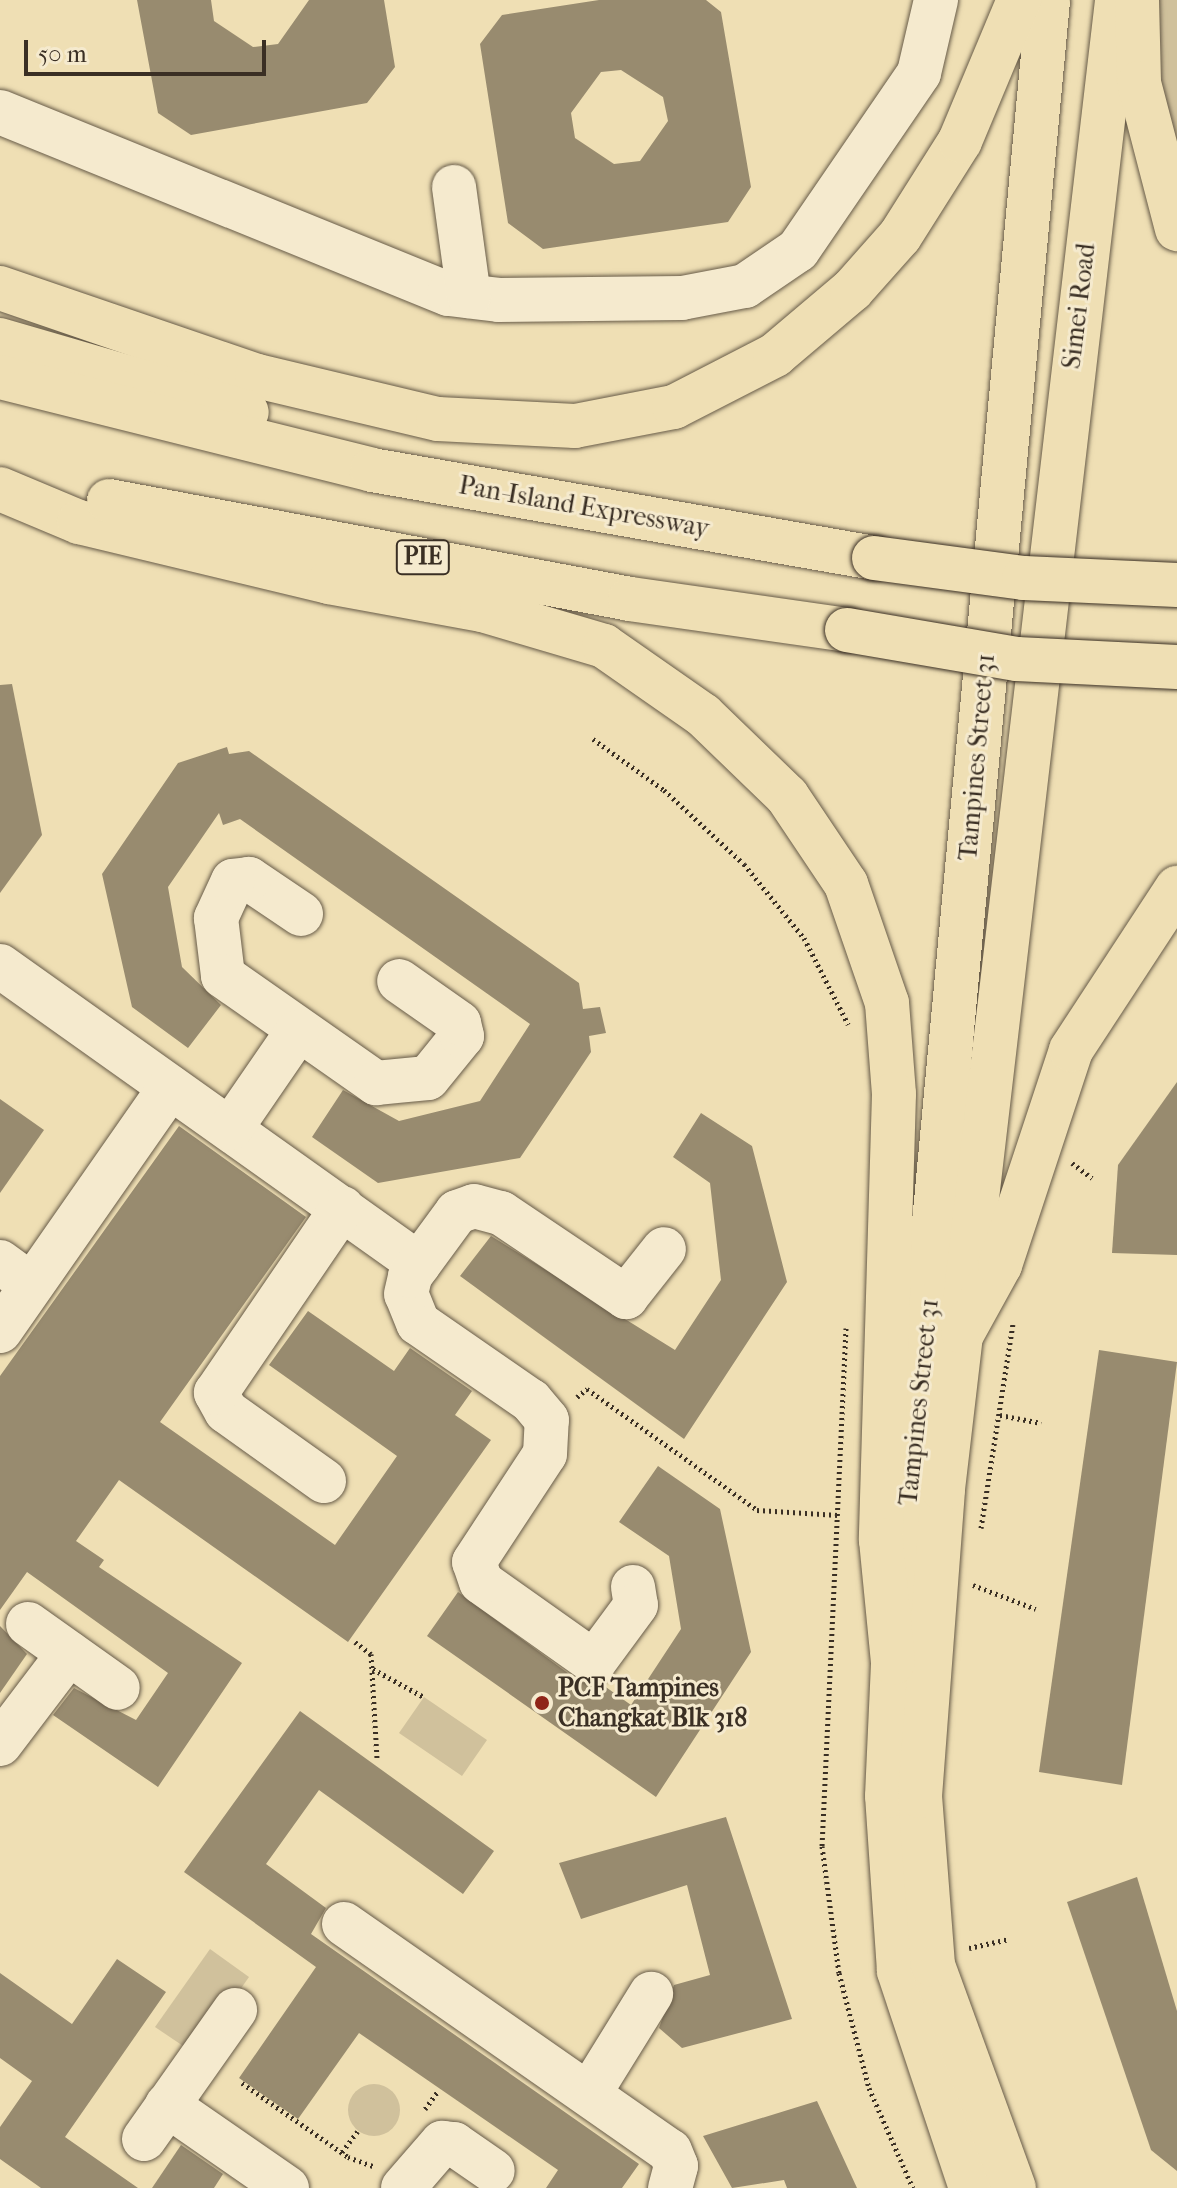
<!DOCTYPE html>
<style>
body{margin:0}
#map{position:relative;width:1177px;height:2188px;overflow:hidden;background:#efdfb4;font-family:"IM FELL French Canon",serif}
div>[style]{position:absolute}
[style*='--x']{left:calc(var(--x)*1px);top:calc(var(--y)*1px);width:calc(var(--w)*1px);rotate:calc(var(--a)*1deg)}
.green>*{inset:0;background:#d0c19c}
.round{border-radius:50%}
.building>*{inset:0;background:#988b6f}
.path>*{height:5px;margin-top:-2.5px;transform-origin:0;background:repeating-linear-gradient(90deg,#3a2f24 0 2px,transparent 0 6px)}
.roads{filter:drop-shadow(0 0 2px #675b48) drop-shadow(0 0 2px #675b48)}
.minor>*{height:44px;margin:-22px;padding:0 22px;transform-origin:22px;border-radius:22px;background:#f5eace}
.major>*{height:44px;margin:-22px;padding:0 22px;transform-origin:22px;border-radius:22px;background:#efdfb4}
.highway>*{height:44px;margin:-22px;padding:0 22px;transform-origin:22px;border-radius:22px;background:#efdfb4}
.bridges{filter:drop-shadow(0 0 2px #3a2f24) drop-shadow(0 0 2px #3a2f24)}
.highway-bridge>*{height:44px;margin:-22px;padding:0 22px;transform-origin:22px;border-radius:22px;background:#efdfb4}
.dots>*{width:22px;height:22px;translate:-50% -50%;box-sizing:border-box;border:4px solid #f5eace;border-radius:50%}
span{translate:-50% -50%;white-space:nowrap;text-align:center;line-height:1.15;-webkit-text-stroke:6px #f5eace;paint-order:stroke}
.shield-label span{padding:2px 6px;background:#f5eace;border:2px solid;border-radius:6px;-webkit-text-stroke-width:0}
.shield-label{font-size:24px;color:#3a2f24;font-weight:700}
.street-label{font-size:26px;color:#3a2f24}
.poi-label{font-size:26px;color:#3a2f24;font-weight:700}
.left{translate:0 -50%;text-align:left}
.scale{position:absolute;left:24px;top:40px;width:242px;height:36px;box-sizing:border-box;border:4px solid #3a2f24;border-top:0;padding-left:10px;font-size:24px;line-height:28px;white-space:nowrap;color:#3a2f24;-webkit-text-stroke:6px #f5eace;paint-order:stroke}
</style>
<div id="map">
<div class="green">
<div style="clip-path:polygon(1149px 0,1177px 0,1177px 195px)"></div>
<div style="clip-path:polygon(424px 1697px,487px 1740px,462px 1776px,399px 1733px)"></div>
<div style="clip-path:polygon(210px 1949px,249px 1977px,195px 2054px,155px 2027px)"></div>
<div class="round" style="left:348px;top:2084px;width:52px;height:52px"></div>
</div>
<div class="building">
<div style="clip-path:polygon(137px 0,211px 0,214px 21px,253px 47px,278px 44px,309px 0,384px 0,395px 67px,367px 103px,191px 135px,158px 113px)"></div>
<div style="clip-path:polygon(evenodd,599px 0,706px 0,721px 12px,751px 187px,728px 222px,543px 249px,508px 223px,480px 44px,502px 15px,599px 0,621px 70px,663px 97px,668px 121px,640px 161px,614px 164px,575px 138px,571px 113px,601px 72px,621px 70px)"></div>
<div style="clip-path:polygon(12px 684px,42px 835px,0 893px,0 685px)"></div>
<div style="clip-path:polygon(227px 747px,229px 754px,249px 751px,579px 983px,583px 1009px,600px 1007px,606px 1033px,589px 1036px,591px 1052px,520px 1158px,378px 1183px,312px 1137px,343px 1090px,399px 1121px,480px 1101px,530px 1024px,240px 819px,223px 825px,219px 813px,168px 887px,182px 967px,221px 1005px,188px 1048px,132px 1007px,102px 874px,178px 763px)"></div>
<div style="clip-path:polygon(1177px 1082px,1177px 1255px,1112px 1253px,1118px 1165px)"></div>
<div style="clip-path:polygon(0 1099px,44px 1130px,0 1193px)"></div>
<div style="clip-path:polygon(701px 1113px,752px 1146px,787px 1282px,684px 1439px,460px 1276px,491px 1236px,675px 1350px,721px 1280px,710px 1183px,673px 1157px)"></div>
<div style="clip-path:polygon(179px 1126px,306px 1217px,160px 1422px,335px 1545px,397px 1456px,269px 1365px,308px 1311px,394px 1371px,410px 1348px,472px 1391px,455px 1415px,491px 1440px,348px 1642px,119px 1480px,76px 1541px,104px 1560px,99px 1567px,242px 1663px,158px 1787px,53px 1715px,74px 1688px,136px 1720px,168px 1673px,27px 1572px,0 1610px,0 1376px)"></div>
<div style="clip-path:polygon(1099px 1350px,1177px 1362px,1122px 1785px,1039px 1772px)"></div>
<div style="clip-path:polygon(658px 1466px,720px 1509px,751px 1652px,656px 1797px,427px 1636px,458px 1592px,580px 1682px,603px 1685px,631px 1705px,681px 1629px,669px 1556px,619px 1522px)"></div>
<div style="clip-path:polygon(0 1626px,27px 1654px,0 1693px)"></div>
<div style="clip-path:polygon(300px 1711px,494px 1851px,463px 1894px,319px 1790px,266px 1864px,326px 1908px,311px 1934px,639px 2164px,622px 2188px,546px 2188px,558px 2170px,359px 2033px,298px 2119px,239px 2078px,316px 1967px,184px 1872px)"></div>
<div style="clip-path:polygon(726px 1817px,792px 2019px,682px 2048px,659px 2028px,674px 1985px,710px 1975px,687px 1885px,581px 1919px,559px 1863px)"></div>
<div style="clip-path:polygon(1137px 1877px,1177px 2011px,1177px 2171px,1151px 2150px,1067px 1902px)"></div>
<div style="clip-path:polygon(117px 1959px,166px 1992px,65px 2137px,138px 2188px,41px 2188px,0 2159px,0 2127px,32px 2081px,0 2058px,0 1973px,72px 2024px)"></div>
<div style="clip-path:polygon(817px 2101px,857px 2188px,787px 2188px,784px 2180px,732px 2188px,703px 2136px)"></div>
<div style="clip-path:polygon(181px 2145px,223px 2174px,214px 2188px,152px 2188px)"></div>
</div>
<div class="path">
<div style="--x:593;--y:739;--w:87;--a:35.7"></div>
<div style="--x:664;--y:790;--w:109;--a:42.8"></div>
<div style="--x:744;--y:864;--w:95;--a:51"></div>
<div style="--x:804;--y:938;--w:97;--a:62.9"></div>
<div style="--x:1072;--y:1163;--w:25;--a:37"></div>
<div style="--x:846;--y:1328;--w:519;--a:92.65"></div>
<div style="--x:822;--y:1846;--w:128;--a:82.4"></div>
<div style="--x:839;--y:1973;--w:119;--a:75.4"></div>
<div style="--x:869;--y:2088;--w:109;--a:66.3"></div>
<div style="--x:577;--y:1397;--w:13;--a:-39"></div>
<div style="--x:587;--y:1389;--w:209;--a:35.4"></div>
<div style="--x:757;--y:1510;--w:81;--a:3.5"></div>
<div style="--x:1000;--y:1415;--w:42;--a:11"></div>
<div style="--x:981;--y:1528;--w:206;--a:-81.1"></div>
<div style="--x:973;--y:1585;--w:67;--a:20.9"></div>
<div style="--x:355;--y:1642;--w:20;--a:37"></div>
<div style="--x:371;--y:1654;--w:104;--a:86.7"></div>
<div style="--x:373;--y:1669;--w:58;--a:28.8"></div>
<div style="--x:969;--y:1948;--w:41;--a:-12.7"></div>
<div style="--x:242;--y:2083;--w:129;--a:34.9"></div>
<div style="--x:348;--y:2157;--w:29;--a:20"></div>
<div style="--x:425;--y:2109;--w:22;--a:-54"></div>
<div style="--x:342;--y:2152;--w:26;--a:-53"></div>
</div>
<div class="roads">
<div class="minor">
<div style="--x:0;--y:112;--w:484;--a:22.1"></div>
<div style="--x:449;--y:294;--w:50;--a:6.8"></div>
<div style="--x:499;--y:300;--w:183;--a:-0.6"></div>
<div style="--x:682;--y:298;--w:64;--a:-10.8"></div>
<div style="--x:745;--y:286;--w:64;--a:-34.2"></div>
<div style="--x:798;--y:250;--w:214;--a:-55.6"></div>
<div style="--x:919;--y:73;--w:75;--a:-76.9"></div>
<div style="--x:454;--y:187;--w:110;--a:82.2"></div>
<div style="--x:301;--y:914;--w:63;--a:-146.1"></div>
<div style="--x:249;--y:879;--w:16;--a:173"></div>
<div style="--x:233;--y:881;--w:41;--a:114.7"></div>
<div style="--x:216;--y:918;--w:58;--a:83.1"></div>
<div style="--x:223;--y:976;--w:187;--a:35"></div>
<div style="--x:376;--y:1083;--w:52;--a:-5.5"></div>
<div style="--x:428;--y:1078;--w:54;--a:-51"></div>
<div style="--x:462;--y:1036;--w:13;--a:-103"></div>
<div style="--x:459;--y:1023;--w:73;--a:-145"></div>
<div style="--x:0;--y:966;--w:514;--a:35.42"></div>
<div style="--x:231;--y:1128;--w:116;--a:-55.5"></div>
<div style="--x:0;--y:1262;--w:39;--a:36"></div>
<div style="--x:0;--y:1331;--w:297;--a:-55.1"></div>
<div style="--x:324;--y:1481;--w:120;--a:-144.5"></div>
<div style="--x:226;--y:1411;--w:21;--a:-119"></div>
<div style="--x:216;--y:1393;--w:224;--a:-55.7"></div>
<div style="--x:633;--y:1587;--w:18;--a:81"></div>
<div style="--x:636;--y:1605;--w:71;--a:126.4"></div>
<div style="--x:594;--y:1662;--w:138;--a:-144.7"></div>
<div style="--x:481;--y:1582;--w:21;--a:-109"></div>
<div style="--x:474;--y:1562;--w:129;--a:-56.7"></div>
<div style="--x:545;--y:1454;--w:34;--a:-87"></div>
<div style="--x:547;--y:1420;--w:25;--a:-130"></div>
<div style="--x:531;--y:1401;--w:137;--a:-145.4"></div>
<div style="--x:418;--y:1323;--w:31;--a:-112"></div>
<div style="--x:406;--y:1294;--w:18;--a:-77"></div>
<div style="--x:410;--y:1276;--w:79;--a:-53.7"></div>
<div style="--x:457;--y:1212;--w:18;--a:-19"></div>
<div style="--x:474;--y:1206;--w:28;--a:15"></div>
<div style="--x:501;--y:1213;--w:151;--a:33.9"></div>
<div style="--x:626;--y:1297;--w:61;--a:-51.6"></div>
<div style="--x:28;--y:1624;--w:110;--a:35.4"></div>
<div style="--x:0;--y:1744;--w:114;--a:-52.8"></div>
<div style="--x:344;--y:1924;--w:397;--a:34.9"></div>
<div style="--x:670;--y:2151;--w:16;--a:68"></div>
<div style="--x:676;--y:2166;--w:23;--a:105"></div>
<div style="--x:589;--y:2094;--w:118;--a:-58.2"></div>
<div style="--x:167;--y:2105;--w:146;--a:34.7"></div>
<div style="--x:144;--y:2139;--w:158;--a:-54.8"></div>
<div style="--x:403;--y:2188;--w:60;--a:-49.1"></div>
<div style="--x:442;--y:2143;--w:12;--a:5"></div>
<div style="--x:454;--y:2144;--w:47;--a:34.7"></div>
</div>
<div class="major">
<div style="--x:971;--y:2188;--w:229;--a:-108.4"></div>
<div style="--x:899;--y:1971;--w:175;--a:-93.9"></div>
<div style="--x:887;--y:1796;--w:134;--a:-87.4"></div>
<div style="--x:893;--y:1662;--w:1669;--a:-84.67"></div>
<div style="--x:1014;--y:2188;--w:237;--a:-110"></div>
<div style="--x:933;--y:1965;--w:169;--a:-94.4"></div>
<div style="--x:920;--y:1796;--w:308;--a:-85.7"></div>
<div style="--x:943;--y:1489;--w:1499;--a:-83.33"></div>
</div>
<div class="highway">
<div style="--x:1137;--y:0;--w:83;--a:88.6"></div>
<div style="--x:1139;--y:83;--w:151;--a:75.4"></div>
<div style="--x:0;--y:288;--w:272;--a:18.9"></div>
<div style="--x:257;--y:376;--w:186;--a:13.4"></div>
<div style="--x:438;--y:419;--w:137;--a:2.9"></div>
<div style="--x:575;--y:426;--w:101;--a:-10.9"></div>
<div style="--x:674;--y:407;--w:114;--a:-27.2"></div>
<div style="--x:775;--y:355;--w:101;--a:-40.2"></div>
<div style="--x:852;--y:290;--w:72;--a:-48.4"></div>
<div style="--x:900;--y:236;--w:112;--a:-57.7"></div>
<div style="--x:960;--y:141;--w:153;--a:-67.3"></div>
<div style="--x:0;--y:340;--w:257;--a:16.3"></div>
<div style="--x:0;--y:377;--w:383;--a:14"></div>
<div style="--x:372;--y:470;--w:510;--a:9.94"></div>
<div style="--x:0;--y:489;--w:86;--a:22.7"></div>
<div style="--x:79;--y:522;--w:257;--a:13.5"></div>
<div style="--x:329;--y:582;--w:156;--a:10.4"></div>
<div style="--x:482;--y:610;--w:127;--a:16.4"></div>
<div style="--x:604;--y:646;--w:121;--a:34.9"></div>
<div style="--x:703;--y:715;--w:117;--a:44"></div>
<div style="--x:787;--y:796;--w:106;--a:56.2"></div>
<div style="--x:846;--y:884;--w:126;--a:71"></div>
<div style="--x:887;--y:1003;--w:91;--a:85.6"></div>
<div style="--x:894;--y:1094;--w:446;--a:91.7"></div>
<div style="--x:881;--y:1540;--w:123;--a:84.4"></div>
<div style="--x:109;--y:501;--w:530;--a:10.65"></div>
<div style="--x:630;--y:599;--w:219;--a:8.1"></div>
<div style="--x:963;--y:1332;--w:77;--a:-61.1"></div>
<div style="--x:1000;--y:1265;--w:226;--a:-71.7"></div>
<div style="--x:1071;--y:1050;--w:194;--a:-56.8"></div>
</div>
</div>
<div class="bridges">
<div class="highway-bridge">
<div style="--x:874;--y:558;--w:151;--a:7.6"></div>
<div style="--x:1024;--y:578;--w:153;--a:2.6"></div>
<div style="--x:847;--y:630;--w:172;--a:9.7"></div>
<div style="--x:1017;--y:659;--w:160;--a:2.9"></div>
</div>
</div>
<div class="dots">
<div style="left:542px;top:1703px;background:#8f2418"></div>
</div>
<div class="shield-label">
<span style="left:423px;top:557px">PIE</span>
</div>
<div class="street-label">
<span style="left:1079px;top:306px;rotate:-83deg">Simei Road</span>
<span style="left:584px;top:507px;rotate:10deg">Pan-Island Expressway</span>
<span style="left:977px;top:757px;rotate:-85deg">Tampines Street 31</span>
<span style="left:919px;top:1402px;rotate:-84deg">Tampines Street 31</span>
</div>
<div class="poi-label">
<span class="left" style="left:558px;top:1703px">PCF Tampines<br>Changkat Blk 318</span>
</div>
<div class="scale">50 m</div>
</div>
